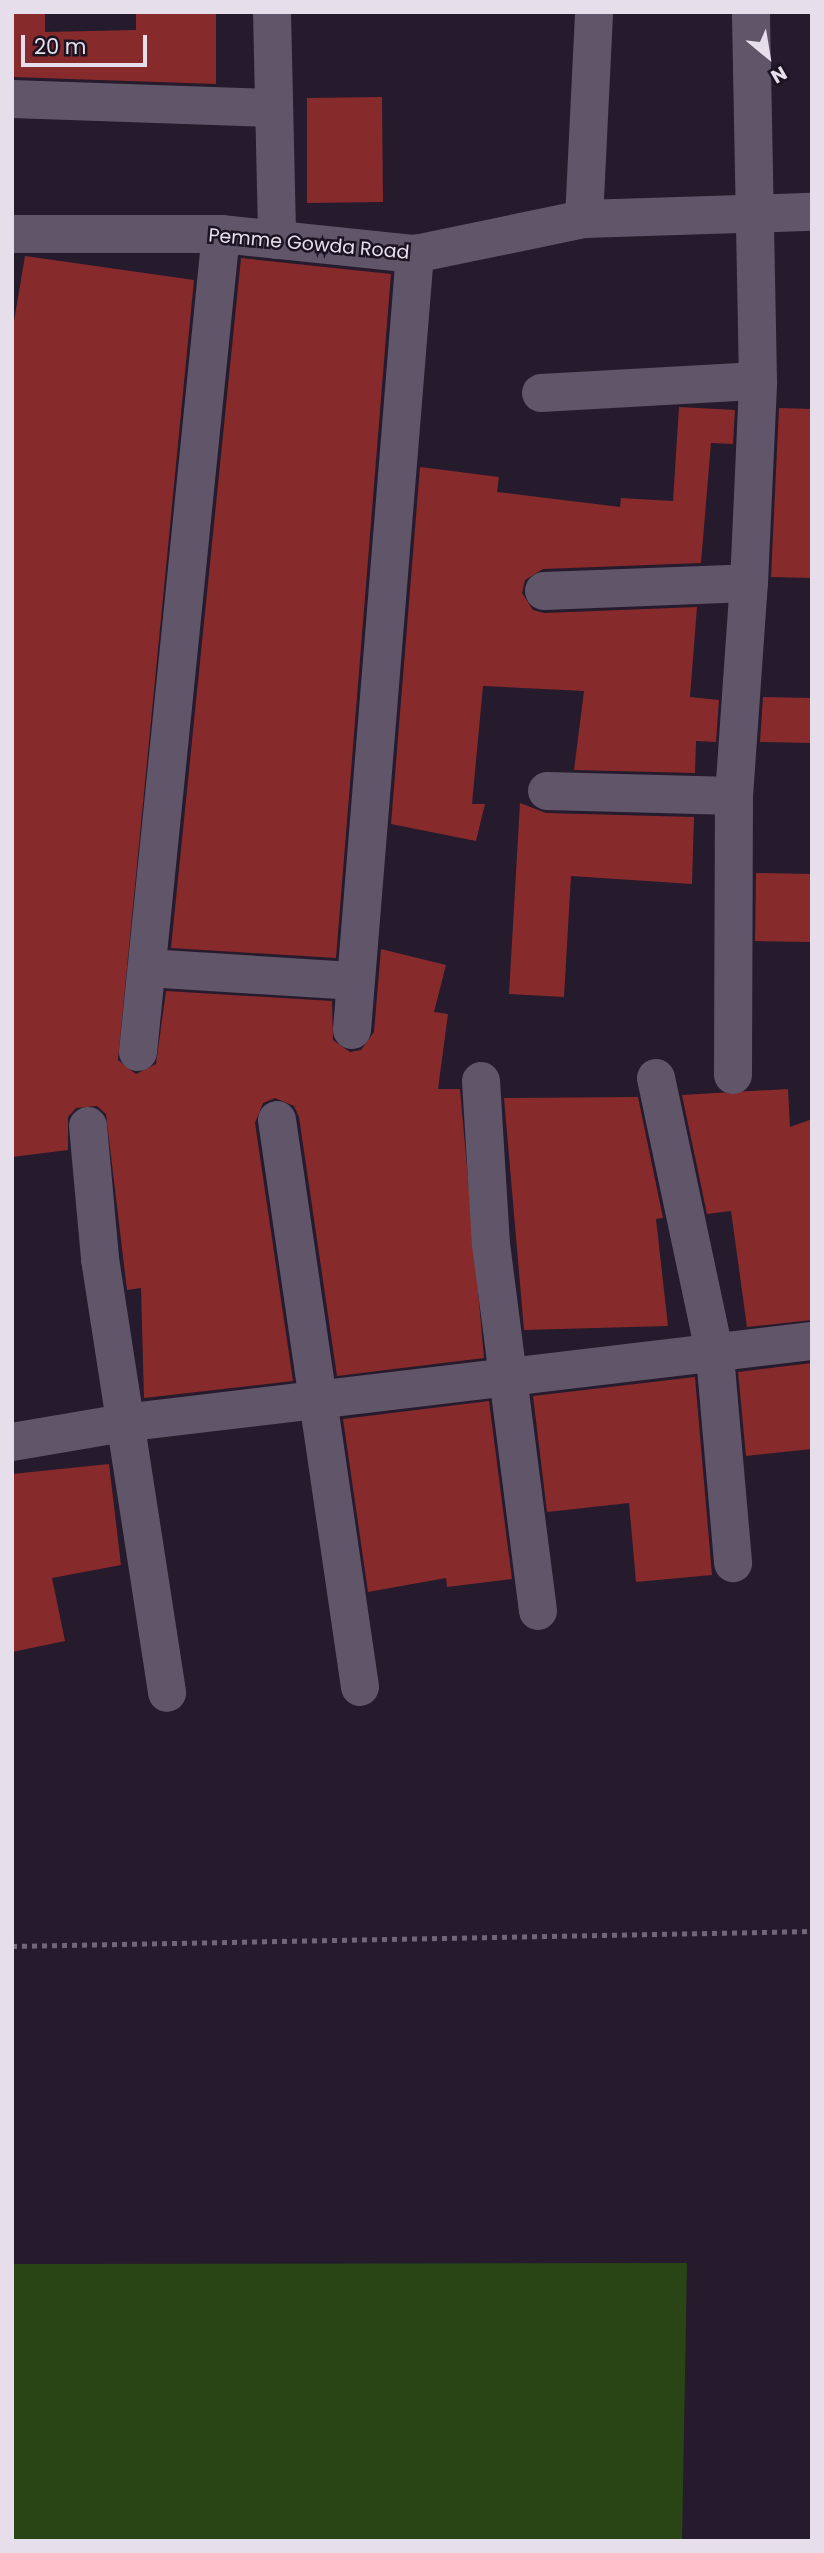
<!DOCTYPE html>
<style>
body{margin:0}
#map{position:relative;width:824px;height:2553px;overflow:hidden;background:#251b2c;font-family:Poppins,sans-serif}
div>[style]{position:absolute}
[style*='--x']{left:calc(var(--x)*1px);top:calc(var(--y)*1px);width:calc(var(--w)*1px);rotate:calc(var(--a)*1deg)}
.green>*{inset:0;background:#2a4515}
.building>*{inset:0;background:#862a2c}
.path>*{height:4.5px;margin-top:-2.25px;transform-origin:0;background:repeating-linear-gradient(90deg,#6f6676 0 5px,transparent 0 10px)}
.street>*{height:38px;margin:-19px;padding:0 19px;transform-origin:19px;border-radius:19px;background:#615669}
span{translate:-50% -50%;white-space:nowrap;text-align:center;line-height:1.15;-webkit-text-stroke:5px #1b1222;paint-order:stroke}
.street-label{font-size:19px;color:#e6dfeb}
.frame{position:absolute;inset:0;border:14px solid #e6dfeb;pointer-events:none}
.north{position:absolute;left:733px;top:21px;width:70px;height:70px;-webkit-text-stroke:5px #1b1222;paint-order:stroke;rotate:150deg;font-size:19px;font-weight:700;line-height:28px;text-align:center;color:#e6dfeb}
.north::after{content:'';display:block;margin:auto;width:24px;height:32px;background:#e6dfeb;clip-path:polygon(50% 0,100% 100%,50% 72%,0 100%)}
.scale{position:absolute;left:21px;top:35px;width:126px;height:32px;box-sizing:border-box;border:4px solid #e6dfeb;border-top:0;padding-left:9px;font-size:21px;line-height:24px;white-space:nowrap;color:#e6dfeb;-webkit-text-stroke:5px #1b1222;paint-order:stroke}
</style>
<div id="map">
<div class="green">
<div style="clip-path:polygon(687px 2263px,682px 2541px,12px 2541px,12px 2264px)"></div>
</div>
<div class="building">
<div style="clip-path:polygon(12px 12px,45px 12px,45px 32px,136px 30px,136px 12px,216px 12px,216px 84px,12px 77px)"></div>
<div style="clip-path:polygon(382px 97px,383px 202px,307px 203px,307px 98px)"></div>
<div style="clip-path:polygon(25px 256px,194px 280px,118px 1060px,136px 1074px,156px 1064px,166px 991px,332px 1001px,333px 1040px,350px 1052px,361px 1050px,374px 1032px,381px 949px,446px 965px,434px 1012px,448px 1014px,438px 1089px,460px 1089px,484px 1358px,337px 1376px,299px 1117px,294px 1106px,275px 1098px,263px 1103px,255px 1123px,293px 1381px,144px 1398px,141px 1288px,127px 1290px,106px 1114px,97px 1106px,76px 1108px,68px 1117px,68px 1150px,12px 1157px,12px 333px)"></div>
<div style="clip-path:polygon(241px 258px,391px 274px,336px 958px,171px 948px)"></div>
<div style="clip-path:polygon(679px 407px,735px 410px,733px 444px,711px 443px,701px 563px,543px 569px,525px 580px,522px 593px,533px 610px,544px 613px,697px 607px,690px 697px,719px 700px,716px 742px,696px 741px,695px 773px,574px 770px,584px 691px,483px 686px,472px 804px,485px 804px,476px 841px,391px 824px,420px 467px,499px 477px,497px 492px,620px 507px,621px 498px,673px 501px)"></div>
<div style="clip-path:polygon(779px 408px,812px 409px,812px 578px,771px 577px)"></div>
<div style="clip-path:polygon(763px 697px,812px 698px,812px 743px,760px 742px)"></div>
<div style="clip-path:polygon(520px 803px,546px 813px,694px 817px,692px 884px,571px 876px,564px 997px,509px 994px)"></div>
<div style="clip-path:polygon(756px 873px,812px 874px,810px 942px,755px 941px)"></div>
<div style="clip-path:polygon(788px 1089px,790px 1127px,812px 1119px,812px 1320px,747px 1327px,731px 1211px,707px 1214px,682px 1095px)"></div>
<div style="clip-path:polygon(638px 1097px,663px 1218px,656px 1219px,668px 1326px,524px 1330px,504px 1098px)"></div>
<div style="clip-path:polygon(812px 1363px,812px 1449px,746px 1456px,738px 1372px)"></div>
<div style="clip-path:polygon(695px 1377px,712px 1575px,636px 1582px,629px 1503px,547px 1512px,533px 1396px)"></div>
<div style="clip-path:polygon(489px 1401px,512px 1579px,447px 1587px,446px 1578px,368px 1592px,343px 1419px)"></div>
<div style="clip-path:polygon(109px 1464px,121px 1565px,52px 1578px,65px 1641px,12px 1652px,12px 1474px)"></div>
</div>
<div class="path">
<div style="--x:12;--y:1946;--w:800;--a:-1.07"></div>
</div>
<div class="street">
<div style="--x:272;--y:12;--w:228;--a:88.7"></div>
<div style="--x:12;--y:99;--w:262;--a:2"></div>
<div style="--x:584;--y:219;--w:207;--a:-87.2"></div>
<div style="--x:12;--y:234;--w:209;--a:0"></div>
<div style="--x:221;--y:234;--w:195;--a:5.9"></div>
<div style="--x:415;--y:254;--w:173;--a:-11.7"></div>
<div style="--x:584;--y:219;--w:228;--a:-1.8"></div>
<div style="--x:541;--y:393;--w:217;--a:-3.2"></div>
<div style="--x:758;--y:381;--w:369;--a:-91.1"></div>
<div style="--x:544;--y:591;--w:205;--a:-2.2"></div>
<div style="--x:749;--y:583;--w:202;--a:-87.4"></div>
<div style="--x:547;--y:791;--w:187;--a:1.5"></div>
<div style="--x:734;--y:796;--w:214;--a:-86"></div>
<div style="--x:147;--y:968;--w:209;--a:3.6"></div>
<div style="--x:352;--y:1030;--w:779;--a:-85.36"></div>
<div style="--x:138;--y:1052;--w:822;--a:-84.21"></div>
<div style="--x:733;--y:1075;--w:279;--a:-89.8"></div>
<div style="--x:656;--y:1078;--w:284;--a:78"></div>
<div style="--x:715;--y:1356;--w:208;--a:85"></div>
<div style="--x:481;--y:1081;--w:163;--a:86.5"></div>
<div style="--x:491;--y:1244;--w:370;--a:82.7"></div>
<div style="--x:277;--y:1120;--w:573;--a:81.67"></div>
<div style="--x:88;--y:1126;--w:134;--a:84.8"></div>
<div style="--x:100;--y:1259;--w:439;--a:81.2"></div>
<div style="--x:12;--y:1442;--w:113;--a:-9.7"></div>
<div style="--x:123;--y:1423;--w:694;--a:-6.79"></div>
</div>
<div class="street-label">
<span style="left:309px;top:244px;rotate:5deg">Pemme Gowda Road</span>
</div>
<div class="frame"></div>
<div class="north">N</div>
<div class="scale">20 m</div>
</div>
